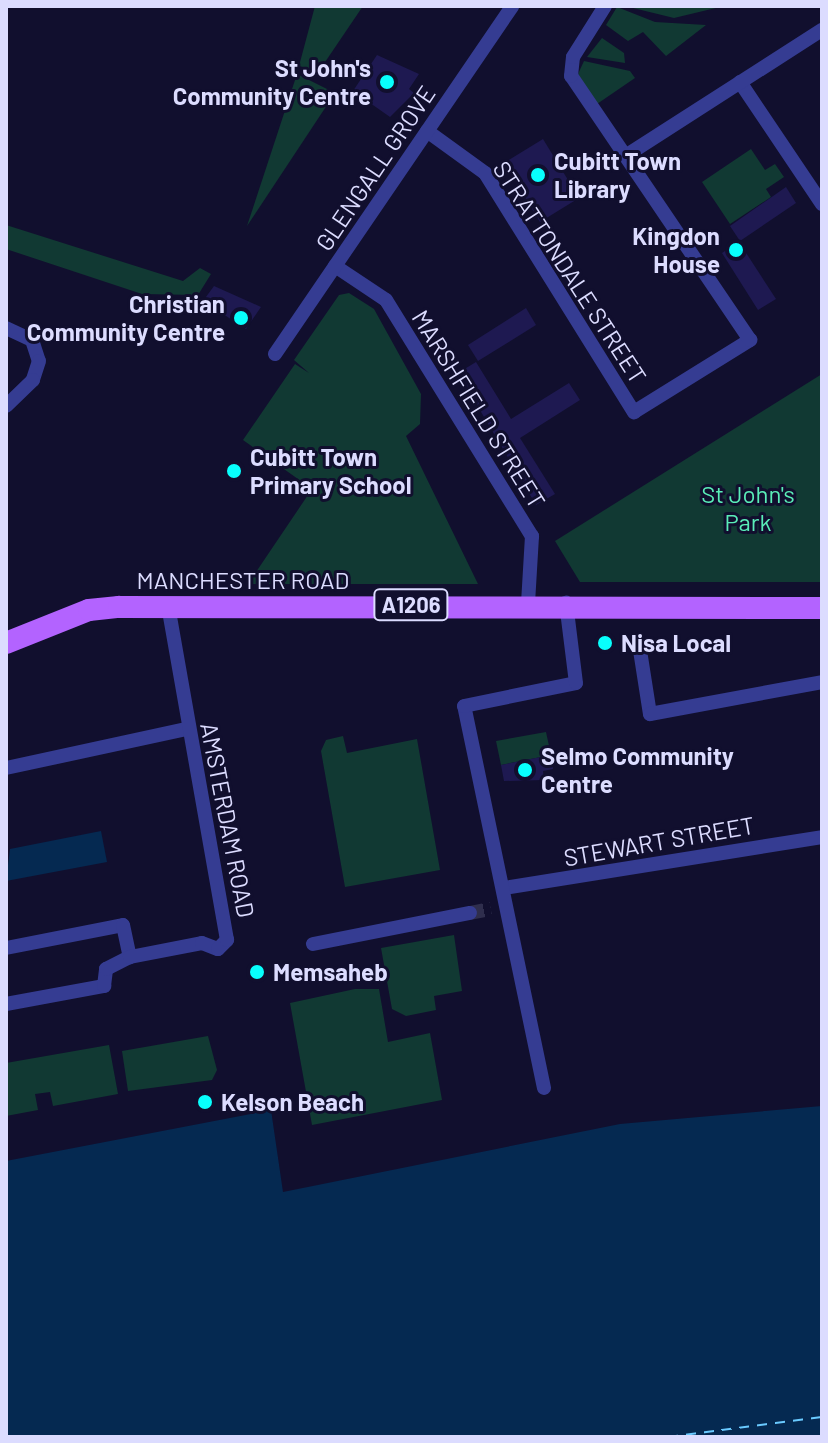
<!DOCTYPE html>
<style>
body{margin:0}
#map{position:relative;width:828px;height:1443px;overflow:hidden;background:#110f2e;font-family:Barlow,sans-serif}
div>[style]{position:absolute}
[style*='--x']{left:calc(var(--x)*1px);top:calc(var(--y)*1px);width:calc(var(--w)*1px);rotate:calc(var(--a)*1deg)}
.green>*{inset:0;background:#113933}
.water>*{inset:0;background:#052951}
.ferry>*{height:2px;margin-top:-1px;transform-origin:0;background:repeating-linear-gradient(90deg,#6acaff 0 10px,transparent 0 18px)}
.building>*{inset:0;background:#1e1951}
.street-tunnel>*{height:14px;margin-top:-7px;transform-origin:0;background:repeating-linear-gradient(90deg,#2f2e4d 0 14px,transparent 0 21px)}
.street>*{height:14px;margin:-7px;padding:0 7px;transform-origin:7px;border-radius:7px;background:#353c92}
.primary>*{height:22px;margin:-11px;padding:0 11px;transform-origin:11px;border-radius:11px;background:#b363ff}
.dots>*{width:22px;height:22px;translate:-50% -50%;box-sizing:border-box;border:4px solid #110f2e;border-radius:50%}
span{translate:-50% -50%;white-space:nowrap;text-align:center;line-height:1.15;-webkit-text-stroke:6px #110f2e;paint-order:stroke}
.shield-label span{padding:2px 6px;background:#110f2e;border:2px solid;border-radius:6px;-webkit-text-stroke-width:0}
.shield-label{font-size:22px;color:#dcdcff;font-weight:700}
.poi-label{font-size:24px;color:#dcdcff;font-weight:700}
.right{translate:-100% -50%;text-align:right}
.left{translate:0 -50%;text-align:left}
.street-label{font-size:24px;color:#dcdcff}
.park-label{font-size:24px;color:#5aedb8}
.frame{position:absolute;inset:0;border:8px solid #dcdcff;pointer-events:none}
</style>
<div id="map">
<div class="green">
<div style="clip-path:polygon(315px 6px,363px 6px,319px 71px,299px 66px)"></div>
<div style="clip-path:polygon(625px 6px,724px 6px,674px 18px)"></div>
<div style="clip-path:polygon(617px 7px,655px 22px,706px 25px,666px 56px,643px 32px,628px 41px,606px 25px)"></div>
<div style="clip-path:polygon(602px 38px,624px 53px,625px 63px,587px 57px)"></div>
<div style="clip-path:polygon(584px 61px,630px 71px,635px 78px,597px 104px,578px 74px)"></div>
<div style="clip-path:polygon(297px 74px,335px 93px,247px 226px)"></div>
<div style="clip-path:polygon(751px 149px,765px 170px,775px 164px,784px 177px,766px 189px,771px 197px,730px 224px,702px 182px)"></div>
<div style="clip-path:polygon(6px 225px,183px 281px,200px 268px,211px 274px,198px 295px,142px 294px,6px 249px)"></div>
<div style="clip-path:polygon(349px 293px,374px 309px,421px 394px,420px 424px,406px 436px,478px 584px,248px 584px,312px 489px,243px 440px,295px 364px,309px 373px,294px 360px,339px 295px)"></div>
<div style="clip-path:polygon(822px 374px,822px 582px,580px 582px,555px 541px)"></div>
<div style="clip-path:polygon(546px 732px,551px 755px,501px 765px,496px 741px)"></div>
<div style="clip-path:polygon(343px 736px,347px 753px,417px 739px,440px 870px,345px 887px,321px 751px,326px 740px)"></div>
<div style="clip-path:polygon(454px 935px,462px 991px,434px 996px,436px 1010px,406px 1016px,392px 1009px,381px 948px)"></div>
<div style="clip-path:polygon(355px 989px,379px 989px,388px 1042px,430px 1033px,442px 1100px,312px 1125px,290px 1003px)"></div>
<div style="clip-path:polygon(208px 1036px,217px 1070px,212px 1080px,128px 1091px,122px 1051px)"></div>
<div style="clip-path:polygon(109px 1045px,118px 1094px,53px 1106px,50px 1092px,35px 1094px,38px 1110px,6px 1116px,6px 1063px)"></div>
</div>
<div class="water">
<div style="clip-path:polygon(101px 831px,107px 862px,6px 881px,10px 849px)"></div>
<div style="clip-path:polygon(822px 1106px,822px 1437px,6px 1437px,6px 1161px,271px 1110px,283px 1192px,620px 1124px)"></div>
</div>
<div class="ferry">
<div style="--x:668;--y:1437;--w:155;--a:-7.4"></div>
</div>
<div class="building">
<div style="clip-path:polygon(377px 55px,419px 74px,409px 89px,414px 93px,390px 117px,353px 91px)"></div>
<div style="clip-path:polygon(543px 139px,579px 198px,540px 222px,504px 163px)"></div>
<div style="clip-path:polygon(786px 187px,796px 203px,740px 241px,730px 226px)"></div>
<div style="clip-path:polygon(739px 242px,776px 299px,758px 310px,722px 253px)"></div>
<div style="clip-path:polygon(214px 286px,261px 307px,246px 329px,203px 301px)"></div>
<div style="clip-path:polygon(526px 308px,536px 325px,478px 361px,468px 345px)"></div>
<div style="clip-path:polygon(476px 362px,511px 419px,569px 383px,580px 400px,520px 438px,555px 494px,536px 505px,458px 373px)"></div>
<div style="clip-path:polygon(551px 755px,553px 769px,543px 771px,544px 780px,504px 781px,501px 765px)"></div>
</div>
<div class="street-tunnel">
<div style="--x:470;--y:913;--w:21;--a:-11"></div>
</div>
<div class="street">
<div style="--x:740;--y:82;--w:147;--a:56.1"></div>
<div style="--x:427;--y:131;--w:72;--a:35.9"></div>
<div style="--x:485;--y:173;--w:282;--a:58.1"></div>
<div style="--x:634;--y:412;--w:137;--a:-31.8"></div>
<div style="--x:750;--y:340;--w:319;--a:-124.1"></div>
<div style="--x:571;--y:76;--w:19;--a:-84"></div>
<div style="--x:573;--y:57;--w:60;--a:-57.9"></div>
<div style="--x:627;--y:155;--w:232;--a:-32.7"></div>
<div style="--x:335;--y:266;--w:61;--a:33.7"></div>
<div style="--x:386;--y:300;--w:278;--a:58.3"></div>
<div style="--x:532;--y:536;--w:68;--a:93.4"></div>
<div style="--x:6;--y:328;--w:29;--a:25"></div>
<div style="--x:32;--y:340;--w:22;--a:72"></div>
<div style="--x:39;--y:361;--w:20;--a:108"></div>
<div style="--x:33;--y:380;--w:37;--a:136"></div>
<div style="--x:275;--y:354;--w:421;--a:-55.7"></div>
<div style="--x:639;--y:644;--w:71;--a:81.1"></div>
<div style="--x:650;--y:714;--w:175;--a:-10.5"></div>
<div style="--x:6;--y:768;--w:185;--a:-12.2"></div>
<div style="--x:504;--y:888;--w:322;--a:-9.1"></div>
<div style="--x:313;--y:944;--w:160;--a:-11.2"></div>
<div style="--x:6;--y:948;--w:119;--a:-11.1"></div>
<div style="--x:123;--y:925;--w:33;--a:78"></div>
<div style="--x:6;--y:1004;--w:100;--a:-10.4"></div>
<div style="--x:104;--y:986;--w:17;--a:-83"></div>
<div style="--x:106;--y:969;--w:27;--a:-27"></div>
<div style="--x:130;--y:957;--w:73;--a:-11"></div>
<div style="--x:202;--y:943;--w:17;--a:21"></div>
<div style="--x:218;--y:949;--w:13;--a:-45"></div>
<div style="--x:227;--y:940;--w:339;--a:-100"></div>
<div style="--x:544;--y:1088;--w:390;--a:-101.8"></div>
<div style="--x:464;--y:706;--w:114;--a:-11.6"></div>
<div style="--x:576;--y:683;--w:81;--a:-97.1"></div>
</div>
<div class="primary">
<div style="--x:6;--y:643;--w:89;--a:-21.7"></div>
<div style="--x:89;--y:610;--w:30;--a:-6"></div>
<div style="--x:119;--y:607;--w:703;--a:0.08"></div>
</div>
<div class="dots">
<div style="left:387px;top:82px;background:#08fffd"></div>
<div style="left:538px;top:175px;background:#08fffd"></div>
<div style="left:736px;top:250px;background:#08fffd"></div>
<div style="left:241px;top:318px;background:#08fffd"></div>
<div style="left:234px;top:471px;background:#08fffd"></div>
<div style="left:605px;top:643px;background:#08fffd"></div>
<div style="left:525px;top:770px;background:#08fffd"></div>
<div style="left:257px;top:972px;background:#08fffd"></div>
<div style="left:205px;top:1102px;background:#08fffd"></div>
</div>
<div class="shield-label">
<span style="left:411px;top:605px">A1206</span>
</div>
<div class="poi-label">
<span class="right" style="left:371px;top:82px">St John's<br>Community Centre</span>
<span class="left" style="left:554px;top:175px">Cubitt Town<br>Library</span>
<span class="right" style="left:720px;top:250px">Kingdon<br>House</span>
<span class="right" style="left:225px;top:318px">Christian<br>Community Centre</span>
<span class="left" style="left:250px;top:471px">Cubitt Town<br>Primary School</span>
<span class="left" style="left:621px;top:643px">Nisa Local</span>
<span class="left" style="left:541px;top:770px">Selmo Community<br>Centre</span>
<span class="left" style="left:273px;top:972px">Memsaheb</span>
<span class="left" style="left:221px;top:1102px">Kelson Beach</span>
</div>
<div class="street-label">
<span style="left:375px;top:168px;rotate:-56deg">GLENGALL GROVE</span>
<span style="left:570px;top:272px;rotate:57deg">STRATTONDALE STREET</span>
<span style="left:479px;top:409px;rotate:58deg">MARSHFIELD STREET</span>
<span style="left:243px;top:580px">MANCHESTER ROAD</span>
<span style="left:228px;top:820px;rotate:79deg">AMSTERDAM ROAD</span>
<span style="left:659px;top:841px;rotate:-10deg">STEWART STREET</span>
</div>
<div class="park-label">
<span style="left:748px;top:508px">St John's<br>Park</span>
</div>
<div class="frame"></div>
</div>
